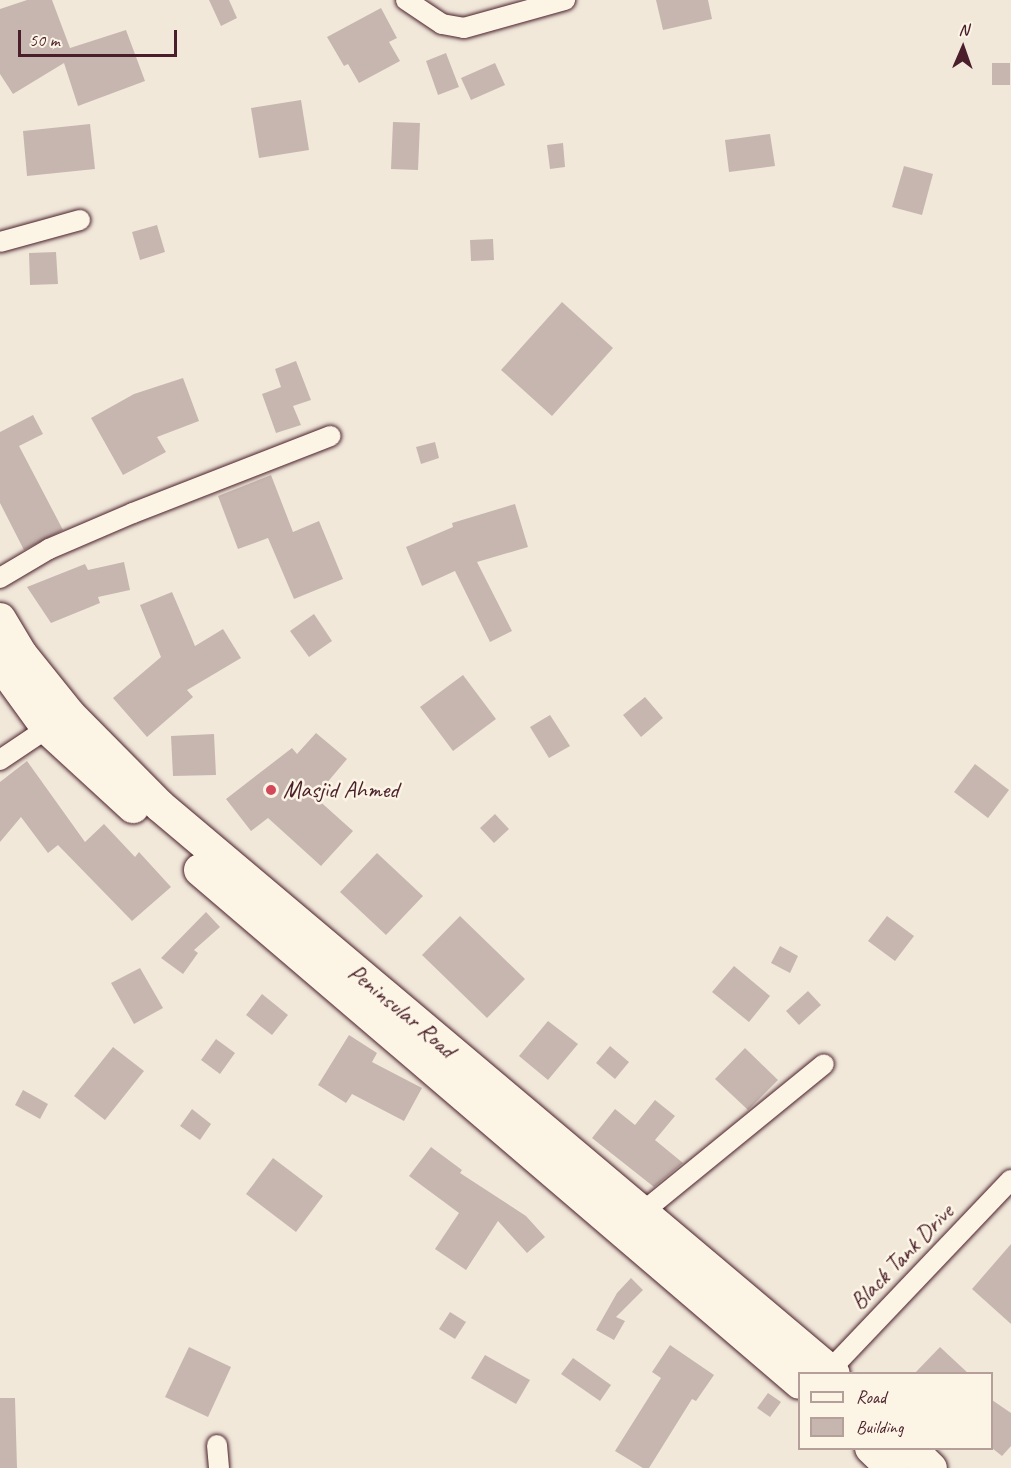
<!DOCTYPE html>
<style>
body{margin:0}
#map{position:relative;width:1011px;height:1468px;overflow:hidden;background:#f1e8da;font-family:Caveat,sans-serif}
div>[style]{position:absolute}
[style*='--x']{left:calc(var(--x)*1px);top:calc(var(--y)*1px);width:calc(var(--w)*1px);rotate:calc(var(--a)*1deg)}
.building>*{inset:0;background:#c7b6af}
.roads{filter:drop-shadow(0 0 2px #4a1f2b) drop-shadow(0 0 2px #4a1f2b)}
.minor>*{height:20px;margin:-10px;padding:0 10px;transform-origin:10px;border-radius:10px;background:#fcf5e5}
.primary>*{height:32px;margin:-16px;padding:0 16px;transform-origin:16px;border-radius:16px;background:#fcf5e5}
.dots>*{width:16px;height:16px;translate:-50% -50%;box-sizing:border-box;border:3px solid #fcf5e5;border-radius:50%}
span{translate:-50% -50%;white-space:nowrap;text-align:center;line-height:1.15;-webkit-text-stroke:5px #fcf5e5;paint-order:stroke}
.poi-label{font-size:24px;color:#4a1f2b}
.left{translate:0 -50%;text-align:left}
.street-label{font-size:24px;color:#4a1f2b}
.legend{position:absolute;left:798px;top:1372px;width:195px;height:78px;box-sizing:border-box;background:#fcf5e5;border:2px solid #b59f9b;margin:0;padding:8px 10px;list-style:none;font-size:18px;color:#4a1f2b}
.legend li{display:flex;align-items:center;gap:12px;height:30px}
.legend b{width:30px;border:2px solid #b59f9b}
.north{position:absolute;left:933px;top:18px;width:60px;height:60px;-webkit-text-stroke:4px #fcf5e5;paint-order:stroke;rotate:2deg;font-size:16px;font-weight:700;line-height:24px;text-align:center;color:#4a1f2b}
.north::after{content:'';display:block;margin:auto;width:21px;height:27px;background:#4a1f2b;clip-path:polygon(50% 0,100% 100%,50% 72%,0 100%)}
.scale{position:absolute;left:18px;top:30px;width:159px;height:27px;box-sizing:border-box;border:3px solid #4a1f2b;border-top:0;padding-left:8px;font-size:18px;line-height:21px;white-space:nowrap;color:#4a1f2b;-webkit-text-stroke:4px #fcf5e5;paint-order:stroke}
</style>
<div id="map">
<div class="building">
<div style="clip-path:polygon(27px 0,52px 0,70px 48px,126px 30px,145px 81px,78px 106px,64px 63px,13px 94px,0 74px,0 9px)"></div>
<div style="clip-path:polygon(209px 0,229px 0,237px 18px,221px 26px)"></div>
<div style="clip-path:polygon(656px 0,708px 0,712px 19px,663px 30px)"></div>
<div style="clip-path:polygon(381px 8px,397px 38px,389px 42px,400px 61px,359px 83px,348px 64px,344px 66px,327px 37px)"></div>
<div style="clip-path:polygon(446px 53px,459px 87px,438px 95px,426px 61px)"></div>
<div style="clip-path:polygon(495px 63px,505px 85px,471px 100px,461px 78px)"></div>
<div style="clip-path:polygon(992px 63px,1010px 63px,1010px 85px,992px 85px)"></div>
<div style="clip-path:polygon(301px 100px,309px 150px,259px 158px,251px 108px)"></div>
<div style="clip-path:polygon(393px 122px,420px 123px,418px 170px,391px 169px)"></div>
<div style="clip-path:polygon(90px 124px,95px 169px,27px 176px,23px 131px)"></div>
<div style="clip-path:polygon(770px 134px,775px 166px,729px 172px,725px 140px)"></div>
<div style="clip-path:polygon(563px 143px,565px 167px,550px 169px,547px 145px)"></div>
<div style="clip-path:polygon(904px 166px,933px 174px,922px 215px,892px 207px)"></div>
<div style="clip-path:polygon(157px 225px,165px 252px,140px 260px,132px 232px)"></div>
<div style="clip-path:polygon(493px 239px,494px 260px,471px 261px,470px 240px)"></div>
<div style="clip-path:polygon(56px 252px,58px 284px,30px 285px,29px 253px)"></div>
<div style="clip-path:polygon(562px 302px,613px 348px,552px 416px,501px 370px)"></div>
<div style="clip-path:polygon(296px 361px,311px 400px,293px 406px,301px 425px,276px 433px,262px 394px,281px 387px,275px 369px)"></div>
<div style="clip-path:polygon(183px 378px,199px 421px,157px 437px,166px 452px,123px 475px,91px 418px,134px 394px)"></div>
<div style="clip-path:polygon(33px 415px,43px 434px,19px 446px,63px 530px,24px 550px,0 503px,0 432px)"></div>
<div style="clip-path:polygon(435px 442px,439px 458px,421px 464px,416px 447px)"></div>
<div style="clip-path:polygon(271px 475px,293px 532px,319px 521px,343px 579px,294px 599px,268px 538px,238px 549px,218px 496px)"></div>
<div style="clip-path:polygon(515px 504px,528px 547px,477px 562px,512px 631px,490px 642px,455px 571px,422px 586px,406px 547px,453px 527px,452px 523px)"></div>
<div style="clip-path:polygon(124px 562px,130px 590px,98px 597px,100px 603px,51px 623px,27px 587px,85px 564px,88px 570px)"></div>
<div style="clip-path:polygon(172px 592px,195px 646px,223px 629px,241px 658px,187px 690px,193px 697px,147px 737px,113px 698px,161px 657px,140px 605px)"></div>
<div style="clip-path:polygon(314px 614px,332px 641px,309px 657px,290px 631px)"></div>
<div style="clip-path:polygon(463px 675px,496px 719px,453px 751px,420px 707px)"></div>
<div style="clip-path:polygon(645px 697px,663px 718px,641px 737px,623px 715px)"></div>
<div style="clip-path:polygon(550px 715px,570px 746px,549px 758px,530px 727px)"></div>
<div style="clip-path:polygon(316px 733px,347px 759px,315px 797px,353px 831px,321px 866px,268px 818px,251px 831px,226px 799px,292px 748px,297px 754px)"></div>
<div style="clip-path:polygon(214px 734px,216px 775px,173px 776px,171px 736px)"></div>
<div style="clip-path:polygon(27px 761px,85px 842px,104px 824px,135px 857px,139px 852px,171px 887px,132px 921px,58px 845px,48px 853px,21px 817px,0 842px,0 782px)"></div>
<div style="clip-path:polygon(975px 764px,1009px 790px,988px 818px,954px 792px)"></div>
<div style="clip-path:polygon(495px 814px,509px 829px,494px 843px,480px 828px)"></div>
<div style="clip-path:polygon(377px 853px,423px 896px,386px 935px,340px 892px)"></div>
<div style="clip-path:polygon(206px 912px,220px 927px,194px 950px,198px 953px,183px 974px,161px 958px)"></div>
<div style="clip-path:polygon(460px 916px,525px 979px,487px 1018px,422px 955px)"></div>
<div style="clip-path:polygon(887px 916px,914px 936px,895px 961px,868px 941px)"></div>
<div style="clip-path:polygon(780px 946px,798px 956px,790px 973px,771px 963px)"></div>
<div style="clip-path:polygon(734px 966px,770px 996px,749px 1022px,712px 992px)"></div>
<div style="clip-path:polygon(140px 968px,163px 1008px,134px 1024px,111px 983px)"></div>
<div style="clip-path:polygon(808px 991px,821px 1005px,799px 1025px,786px 1011px)"></div>
<div style="clip-path:polygon(262px 994px,288px 1015px,272px 1035px,246px 1015px)"></div>
<div style="clip-path:polygon(548px 1021px,578px 1044px,548px 1080px,519px 1056px)"></div>
<div style="clip-path:polygon(349px 1035px,377px 1053px,372px 1062px,422px 1088px,404px 1121px,352px 1094px,346px 1103px,318px 1085px)"></div>
<div style="clip-path:polygon(216px 1039px,235px 1053px,220px 1074px,201px 1060px)"></div>
<div style="clip-path:polygon(610px 1046px,629px 1062px,615px 1079px,596px 1063px)"></div>
<div style="clip-path:polygon(113px 1047px,144px 1071px,105px 1120px,74px 1096px)"></div>
<div style="clip-path:polygon(745px 1048px,778px 1080px,748px 1110px,715px 1079px)"></div>
<div style="clip-path:polygon(23px 1090px,48px 1104px,40px 1119px,15px 1105px)"></div>
<div style="clip-path:polygon(655px 1100px,675px 1116px,655px 1140px,683px 1163px,654px 1187px,592px 1138px,615px 1109px,635px 1125px)"></div>
<div style="clip-path:polygon(192px 1109px,211px 1124px,200px 1140px,180px 1126px)"></div>
<div style="clip-path:polygon(431px 1147px,462px 1170px,460px 1173px,526px 1216px,545px 1237px,527px 1253px,498px 1221px,466px 1270px,435px 1249px,459px 1213px,409px 1176px)"></div>
<div style="clip-path:polygon(273px 1158px,323px 1196px,296px 1232px,246px 1194px)"></div>
<div style="clip-path:polygon(1011px 1244px,1011px 1324px,972px 1289px)"></div>
<div style="clip-path:polygon(631px 1278px,643px 1290px,616px 1317px,625px 1321px,614px 1340px,596px 1330px,617px 1293px)"></div>
<div style="clip-path:polygon(450px 1312px,466px 1322px,455px 1339px,439px 1329px)"></div>
<div style="clip-path:polygon(670px 1345px,714px 1375px,696px 1401px,692px 1399px,649px 1468px,643px 1468px,615px 1451px,661px 1378px,652px 1372px)"></div>
<div style="clip-path:polygon(189px 1347px,231px 1367px,208px 1417px,165px 1397px)"></div>
<div style="clip-path:polygon(940px 1347px,969px 1374px,914px 1374px)"></div>
<div style="clip-path:polygon(485px 1355px,530px 1380px,516px 1404px,471px 1378px)"></div>
<div style="clip-path:polygon(573px 1358px,611px 1385px,600px 1401px,561px 1374px)"></div>
<div style="clip-path:polygon(768px 1393px,781px 1402px,770px 1417px,757px 1408px)"></div>
<div style="clip-path:polygon(0 1398px,15px 1398px,17px 1468px,0 1468px)"></div>
<div style="clip-path:polygon(992px 1400px,1011px 1413px,1011px 1446px,1002px 1456px,992px 1448px)"></div>
</div>
<div class="roads">
<div class="minor">
<div style="--x:406;--y:0;--w:43;--a:33.7"></div>
<div style="--x:442;--y:24;--w:22;--a:10"></div>
<div style="--x:464;--y:28;--w:105;--a:-15.5"></div>
<div style="--x:0;--y:242;--w:83;--a:-15.4"></div>
<div style="--x:0;--y:578;--w:57;--a:-30.6"></div>
<div style="--x:49;--y:549;--w:91;--a:-23.2"></div>
<div style="--x:133;--y:513;--w:212;--a:-21.3"></div>
<div style="--x:0;--y:760;--w:66;--a:-33.9"></div>
<div style="--x:644;--y:1211;--w:232;--a:-39.2"></div>
<div style="--x:826;--y:1374;--w:268;--a:-46.4"></div>
<div style="--x:217;--y:1445;--w:23;--a:85"></div>
</div>
<div class="primary">
<div style="--x:0;--y:619;--w:41;--a:59"></div>
<div style="--x:21;--y:654;--w:77;--a:51.3"></div>
<div style="--x:69;--y:714;--w:129;--a:45.3"></div>
<div style="--x:160;--y:806;--w:881;--a:40.12"></div>
<div style="--x:0;--y:663;--w:80;--a:54.1"></div>
<div style="--x:47;--y:728;--w:117;--a:42.6"></div>
<div style="--x:200;--y:870;--w:789;--a:40.53"></div>
<div style="--x:871;--y:1448;--w:29;--a:44"></div>
<div style="--x:910;--y:1448;--w:29;--a:44"></div>
</div>
</div>
<div class="dots">
<div style="left:271px;top:790px;background:#d1495b"></div>
</div>
<div class="poi-label">
<span class="left" style="left:283px;top:790px">Masjid Ahmed</span>
</div>
<div class="street-label">
<span style="left:402px;top:1011px;rotate:40deg">Peninsular Road</span>
<span style="left:902px;top:1257px;rotate:-46deg">Black Tank Drive</span>
</div>
<ul class="legend">
<li><b style="height:8px;background:#fcf5e5"></b>Road</li>
<li><b style="height:16px;background:#c7b6af"></b>Building</li>
</ul>
<div class="north">N</div>
<div class="scale">50 m</div>
</div>
